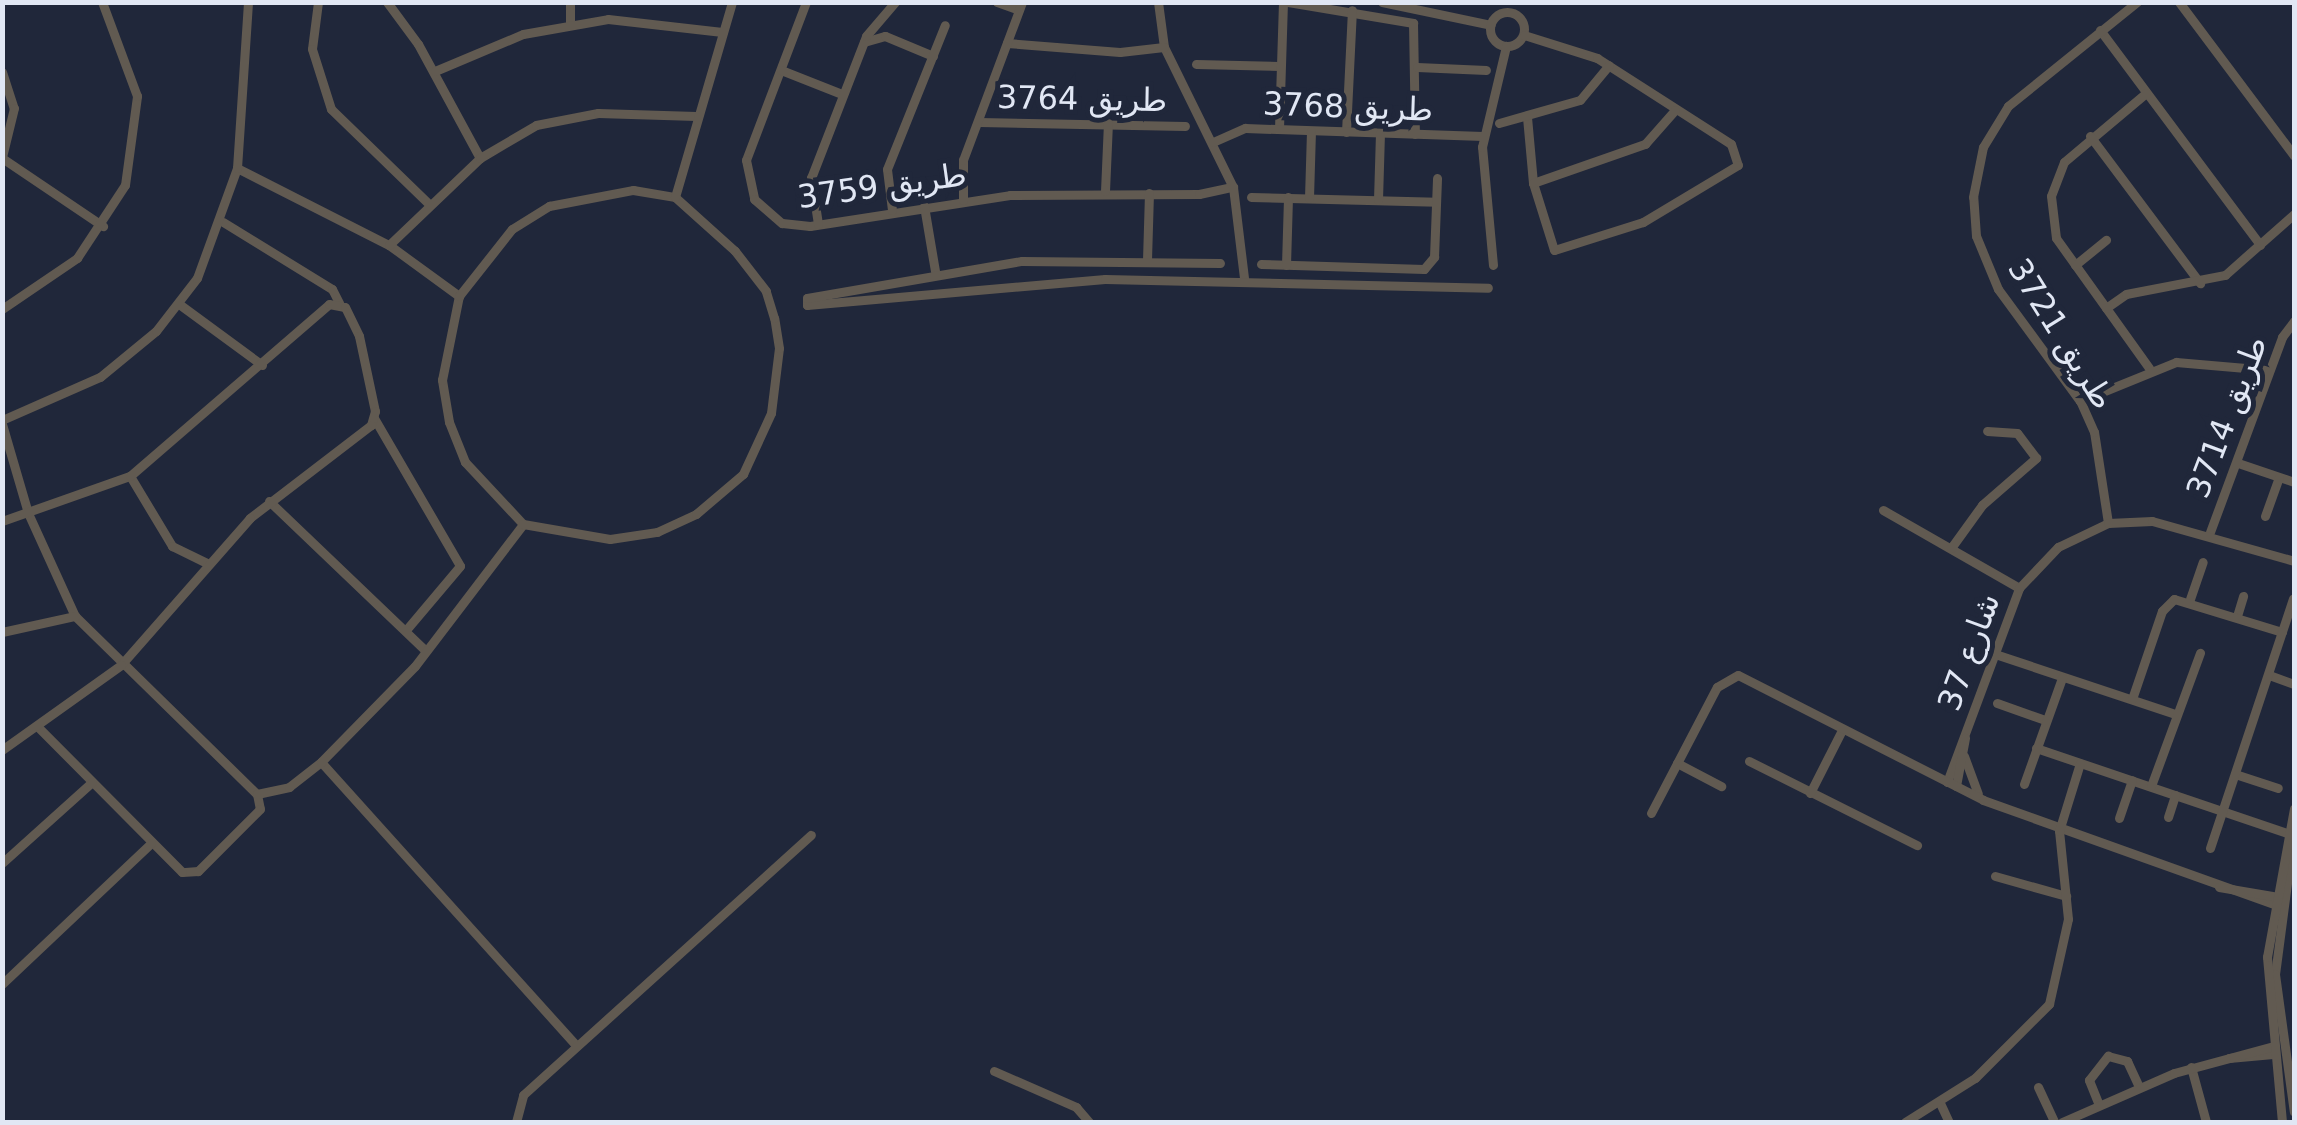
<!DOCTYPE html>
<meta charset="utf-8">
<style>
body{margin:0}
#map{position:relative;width:2297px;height:1125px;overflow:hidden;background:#20273a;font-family:"DejaVu Sans","Noto Naskh Arabic",sans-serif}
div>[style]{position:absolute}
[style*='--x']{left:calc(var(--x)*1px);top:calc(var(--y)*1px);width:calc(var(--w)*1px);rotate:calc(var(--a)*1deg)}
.minor>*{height:9px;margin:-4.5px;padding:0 4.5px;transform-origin:4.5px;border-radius:4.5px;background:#615a51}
.minor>.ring{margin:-4.5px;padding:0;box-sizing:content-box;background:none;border:9px solid #615a51;border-radius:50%}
span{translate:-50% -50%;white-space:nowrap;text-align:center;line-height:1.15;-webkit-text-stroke:10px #20273a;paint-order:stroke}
.street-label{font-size:32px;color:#e1e7f4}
.frame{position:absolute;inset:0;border:5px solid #e1e7f4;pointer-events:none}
</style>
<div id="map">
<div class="minor">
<div style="--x:318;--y:2;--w:47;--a:97.3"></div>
<div style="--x:312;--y:49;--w:63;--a:72.4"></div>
<div style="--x:331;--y:109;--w:136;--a:44.1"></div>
<div style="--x:387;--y:2;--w:52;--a:53.6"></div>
<div style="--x:418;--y:44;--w:130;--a:61.5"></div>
<div style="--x:806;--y:2;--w:169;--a:110.8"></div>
<div style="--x:746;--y:160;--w:40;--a:78"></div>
<div style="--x:754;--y:199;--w:37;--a:41"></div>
<div style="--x:782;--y:223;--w:28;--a:6"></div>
<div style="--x:810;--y:226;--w:202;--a:-8.8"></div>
<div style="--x:1010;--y:195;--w:189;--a:-0.3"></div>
<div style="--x:1199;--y:194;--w:35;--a:-12"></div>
<div style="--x:997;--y:2;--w:23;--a:20"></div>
<div style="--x:1158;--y:2;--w:45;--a:82.4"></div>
<div style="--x:1164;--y:47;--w:156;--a:63.8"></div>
<div style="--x:1233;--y:187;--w:92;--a:83.1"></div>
<div style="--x:1288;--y:2;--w:127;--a:9.5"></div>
<div style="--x:1413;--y:23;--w:111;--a:89"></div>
<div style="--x:1382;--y:2;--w:111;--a:11.9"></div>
<div style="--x:2179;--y:2;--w:192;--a:53.2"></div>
<div class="ring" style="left:1490px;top:12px;width:25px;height:25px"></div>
<div style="--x:570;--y:25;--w:23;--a:-90"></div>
<div style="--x:2100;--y:30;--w:268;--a:53.3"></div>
<div style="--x:1524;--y:35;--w:77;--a:17.5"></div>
<div style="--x:1597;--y:58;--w:159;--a:32.7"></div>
<div style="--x:1731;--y:144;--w:22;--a:72"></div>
<div style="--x:1738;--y:165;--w:111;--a:149"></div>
<div style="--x:1643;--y:222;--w:93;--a:162.5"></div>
<div style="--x:1554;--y:250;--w:70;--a:-107.4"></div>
<div style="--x:1533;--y:183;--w:66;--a:-95.2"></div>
<div style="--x:864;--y:42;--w:22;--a:-16"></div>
<div style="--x:885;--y:36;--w:52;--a:22.6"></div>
<div style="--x:1007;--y:43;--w:113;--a:4.6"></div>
<div style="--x:1120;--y:52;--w:44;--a:-6.5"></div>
<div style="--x:1196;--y:64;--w:83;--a:1.4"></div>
<div style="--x:1417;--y:67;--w:69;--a:2.5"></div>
<div style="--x:781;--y:70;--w:66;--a:21.5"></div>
<div style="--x:435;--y:71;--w:95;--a:-22.8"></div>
<div style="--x:523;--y:34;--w:86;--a:-10"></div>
<div style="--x:608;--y:19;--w:115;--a:6.5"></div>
<div style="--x:2;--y:72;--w:38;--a:72"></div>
<div style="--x:14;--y:108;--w:50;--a:103.8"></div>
<div style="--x:2146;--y:93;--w:107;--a:139.9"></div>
<div style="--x:2064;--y:162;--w:36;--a:111"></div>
<div style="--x:2051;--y:196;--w:42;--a:83.2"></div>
<div style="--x:2056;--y:238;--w:160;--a:54.4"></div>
<div style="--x:979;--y:122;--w:206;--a:1.1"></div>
<div style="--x:1499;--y:123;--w:84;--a:-15.9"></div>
<div style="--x:1580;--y:100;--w:45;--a:-50.4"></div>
<div style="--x:1279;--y:129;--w:127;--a:-88.2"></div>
<div style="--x:1346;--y:132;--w:122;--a:-87.2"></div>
<div style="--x:2090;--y:136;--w:184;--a:53.2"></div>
<div style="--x:1213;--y:142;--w:35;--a:-24"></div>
<div style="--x:1245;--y:128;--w:238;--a:1.9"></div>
<div style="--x:2;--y:158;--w:122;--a:34"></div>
<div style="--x:237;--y:168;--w:170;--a:26.9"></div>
<div style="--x:389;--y:245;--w:87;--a:36.1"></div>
<div style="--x:1533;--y:183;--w:119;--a:-19.2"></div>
<div style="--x:1645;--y:144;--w:45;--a:-48.6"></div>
<div style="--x:1105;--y:191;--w:68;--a:-87.5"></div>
<div style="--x:1251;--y:197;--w:185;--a:1.5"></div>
<div style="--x:1309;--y:198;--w:67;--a:-88.3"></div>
<div style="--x:963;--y:200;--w:40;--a:-90"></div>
<div style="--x:963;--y:160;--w:169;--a:-69.5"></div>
<div style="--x:1378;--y:200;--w:67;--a:-88.3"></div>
<div style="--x:924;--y:206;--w:66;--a:80.4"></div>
<div style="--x:892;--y:210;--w:41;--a:-97"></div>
<div style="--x:887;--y:169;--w:155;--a:-68.1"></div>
<div style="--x:223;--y:222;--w:128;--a:31.6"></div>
<div style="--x:332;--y:289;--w:16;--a:63"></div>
<div style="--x:818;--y:224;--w:47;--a:-98.7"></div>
<div style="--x:811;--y:178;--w:152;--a:-68.8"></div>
<div style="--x:866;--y:36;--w:45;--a:-49.5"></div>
<div style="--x:389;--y:245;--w:126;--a:-43.7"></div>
<div style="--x:480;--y:158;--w:65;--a:-30.5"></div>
<div style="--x:536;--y:125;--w:63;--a:-11"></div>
<div style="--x:598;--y:113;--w:98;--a:1.8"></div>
<div style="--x:1147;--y:260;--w:67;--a:-88.3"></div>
<div style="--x:1261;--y:264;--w:163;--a:1.8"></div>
<div style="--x:1424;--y:269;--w:16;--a:-50"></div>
<div style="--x:1434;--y:257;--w:79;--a:-87.8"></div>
<div style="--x:1286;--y:265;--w:68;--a:-88.3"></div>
<div style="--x:1493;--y:265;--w:119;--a:-95.3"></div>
<div style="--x:1482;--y:147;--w:104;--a:-76.6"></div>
<div style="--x:2075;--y:265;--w:40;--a:-39"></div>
<div style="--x:807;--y:298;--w:7;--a:90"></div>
<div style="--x:807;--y:305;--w:299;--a:-5"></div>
<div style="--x:1105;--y:279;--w:383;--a:1.3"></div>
<div style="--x:807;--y:298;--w:218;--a:-9.8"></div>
<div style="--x:1022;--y:261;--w:198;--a:0.6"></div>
<div style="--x:179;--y:304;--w:103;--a:36.3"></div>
<div style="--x:2106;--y:308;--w:24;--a:-35"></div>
<div style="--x:2126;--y:294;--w:101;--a:-10.9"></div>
<div style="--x:2225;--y:275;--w:92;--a:-41.5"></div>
<div style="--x:2;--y:309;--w:91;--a:-34.2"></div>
<div style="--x:77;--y:258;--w:87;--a:-56.7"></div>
<div style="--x:125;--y:185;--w:90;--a:-82.3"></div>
<div style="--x:137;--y:96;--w:100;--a:-110.4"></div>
<div style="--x:2080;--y:401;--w:104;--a:-22.1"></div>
<div style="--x:2176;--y:362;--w:93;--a:4.9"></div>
<div style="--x:374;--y:418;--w:171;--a:59.8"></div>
<div style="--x:460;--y:566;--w:82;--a:130.1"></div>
<div style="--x:2;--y:420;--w:107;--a:-23.7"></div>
<div style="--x:100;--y:377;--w:72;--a:-39.4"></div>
<div style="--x:156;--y:331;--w:67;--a:-52.3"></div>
<div style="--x:197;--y:278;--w:117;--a:-70"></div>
<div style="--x:237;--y:168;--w:166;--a:-86.2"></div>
<div style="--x:2;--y:424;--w:93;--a:73.7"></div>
<div style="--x:28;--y:513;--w:113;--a:65.5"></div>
<div style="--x:75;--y:616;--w:255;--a:44.4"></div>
<div style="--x:257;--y:794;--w:15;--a:79"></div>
<div style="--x:260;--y:809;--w:88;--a:135"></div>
<div style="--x:198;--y:871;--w:16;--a:176"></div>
<div style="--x:182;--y:872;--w:206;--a:-134.8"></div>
<div style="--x:2238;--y:463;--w:59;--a:18.7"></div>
<div style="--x:130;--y:476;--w:82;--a:59"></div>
<div style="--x:172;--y:546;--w:39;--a:26"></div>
<div style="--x:269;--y:501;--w:217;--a:43.7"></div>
<div style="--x:1883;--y:510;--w:157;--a:29.8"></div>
<div style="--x:2265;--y:516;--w:41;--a:-70.3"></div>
<div style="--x:2;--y:521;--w:136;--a:-19.4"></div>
<div style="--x:130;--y:476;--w:263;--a:-40.8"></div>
<div style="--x:329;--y:304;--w:16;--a:11"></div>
<div style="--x:345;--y:307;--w:32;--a:64"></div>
<div style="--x:359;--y:336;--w:77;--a:78"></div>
<div style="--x:375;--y:411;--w:15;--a:106"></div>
<div style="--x:371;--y:425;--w:153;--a:142.5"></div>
<div style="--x:250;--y:518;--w:196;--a:131.3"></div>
<div style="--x:121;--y:665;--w:146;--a:144.5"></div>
<div style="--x:2108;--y:523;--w:92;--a:-98.7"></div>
<div style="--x:2094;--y:432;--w:34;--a:-114"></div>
<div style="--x:2080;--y:401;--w:139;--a:-126.2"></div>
<div style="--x:1998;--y:289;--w:57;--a:-112.5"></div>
<div style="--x:1976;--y:236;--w:39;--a:-94"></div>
<div style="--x:1973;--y:197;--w:51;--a:-78.7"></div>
<div style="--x:1983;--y:147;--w:48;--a:-58.6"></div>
<div style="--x:2008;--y:106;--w:166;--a:-38.9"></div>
<div style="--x:523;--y:524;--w:85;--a:-133.1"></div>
<div style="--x:465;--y:462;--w:43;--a:-111.8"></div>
<div style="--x:449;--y:422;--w:43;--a:-99.5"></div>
<div style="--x:442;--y:380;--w:86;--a:-78.6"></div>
<div style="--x:459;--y:296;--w:85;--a:-51.7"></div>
<div style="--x:512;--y:229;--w:44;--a:-31.9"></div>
<div style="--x:549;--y:206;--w:86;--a:-10.8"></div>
<div style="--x:633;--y:190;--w:43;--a:9.5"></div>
<div style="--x:2210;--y:532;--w:208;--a:-69.7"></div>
<div style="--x:2282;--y:337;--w:20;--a:-53"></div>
<div style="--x:1951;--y:548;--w:53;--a:-54.2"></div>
<div style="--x:1982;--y:505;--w:72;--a:-41"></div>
<div style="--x:2036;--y:458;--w:31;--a:-127"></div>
<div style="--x:2017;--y:433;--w:30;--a:-176"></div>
<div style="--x:2190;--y:599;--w:39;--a:-71"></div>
<div style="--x:2237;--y:616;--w:21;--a:-73"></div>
<div style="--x:2;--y:632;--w:75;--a:-12.4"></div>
<div style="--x:1992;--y:653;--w:193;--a:18.4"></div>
<div style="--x:2269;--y:675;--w:27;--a:20"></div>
<div style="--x:2132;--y:699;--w:93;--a:-71.2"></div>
<div style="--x:2162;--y:611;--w:17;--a:-45"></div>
<div style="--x:2174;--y:599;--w:113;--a:17"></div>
<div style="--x:1997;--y:703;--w:51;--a:19.5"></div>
<div style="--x:2036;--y:748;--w:265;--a:18.7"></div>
<div style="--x:1964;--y:756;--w:40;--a:69.8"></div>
<div style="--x:1749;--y:761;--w:188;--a:26.6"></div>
<div style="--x:321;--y:762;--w:382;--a:48"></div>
<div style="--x:1677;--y:763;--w:50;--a:27.6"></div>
<div style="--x:2235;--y:774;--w:45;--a:18"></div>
<div style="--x:1947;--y:782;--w:207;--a:-69.6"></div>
<div style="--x:2019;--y:588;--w:57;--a:-46.4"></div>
<div style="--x:2058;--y:547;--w:55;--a:-25.6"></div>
<div style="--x:2108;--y:523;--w:44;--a:-2.6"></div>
<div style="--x:2152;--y:521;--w:148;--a:15.7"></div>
<div style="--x:2024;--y:784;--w:113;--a:-70.3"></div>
<div style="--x:1956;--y:786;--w:49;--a:-79.4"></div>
<div style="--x:2151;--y:786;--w:142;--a:-69.8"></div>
<div style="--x:1810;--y:793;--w:71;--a:-63.1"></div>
<div style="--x:257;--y:794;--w:33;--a:-12"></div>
<div style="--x:289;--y:787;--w:41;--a:-38"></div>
<div style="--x:321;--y:762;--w:134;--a:-45.6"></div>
<div style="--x:415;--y:666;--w:178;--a:-52.7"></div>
<div style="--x:523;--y:524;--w:88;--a:9.8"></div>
<div style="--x:610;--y:539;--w:48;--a:-8.5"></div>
<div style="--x:657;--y:532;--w:43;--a:-24.8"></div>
<div style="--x:696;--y:514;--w:62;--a:-40.4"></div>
<div style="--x:743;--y:474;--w:67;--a:-65.3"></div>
<div style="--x:771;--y:413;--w:65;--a:-83"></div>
<div style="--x:779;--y:348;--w:30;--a:-99"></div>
<div style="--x:774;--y:318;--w:28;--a:-107"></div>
<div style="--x:766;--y:291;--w:51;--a:-127.8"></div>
<div style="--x:735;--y:251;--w:81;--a:-138"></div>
<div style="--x:675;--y:197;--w:203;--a:-73.7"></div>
<div style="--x:1651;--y:813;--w:142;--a:-62.4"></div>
<div style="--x:1717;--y:687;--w:24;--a:-30"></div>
<div style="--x:1738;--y:675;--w:275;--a:27"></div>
<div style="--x:1983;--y:800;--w:314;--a:19.7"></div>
<div style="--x:2168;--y:817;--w:23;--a:-72"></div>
<div style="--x:2119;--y:818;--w:40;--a:-71.1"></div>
<div style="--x:2294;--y:830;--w:145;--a:97.5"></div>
<div style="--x:2275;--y:974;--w:139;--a:82.2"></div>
<div style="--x:2210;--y:848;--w:263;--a:-71.6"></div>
<div style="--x:2;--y:863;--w:121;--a:-42"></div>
<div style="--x:1995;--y:876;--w:74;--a:15.7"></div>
<div style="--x:2219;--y:887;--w:60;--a:9.6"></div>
<div style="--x:2;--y:984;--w:205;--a:-43.4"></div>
<div style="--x:2229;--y:1058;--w:44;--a:-5.2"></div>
<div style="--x:2191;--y:1067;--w:57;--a:74.7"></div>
<div style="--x:994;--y:1071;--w:90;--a:23.7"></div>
<div style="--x:1076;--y:1107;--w:20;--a:49"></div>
<div style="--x:2038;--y:1087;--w:38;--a:65"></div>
<div style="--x:1940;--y:1103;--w:21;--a:65"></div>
<div style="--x:2099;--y:1105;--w:27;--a:-112"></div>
<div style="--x:2089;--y:1080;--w:31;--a:-52"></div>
<div style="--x:2108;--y:1056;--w:20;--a:15"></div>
<div style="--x:2127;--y:1061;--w:29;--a:65"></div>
<div style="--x:516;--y:1122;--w:28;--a:-75"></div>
<div style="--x:523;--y:1095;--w:388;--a:-42.1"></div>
<div style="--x:1905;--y:1122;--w:83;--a:-32.2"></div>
<div style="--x:1975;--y:1078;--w:105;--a:-45"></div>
<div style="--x:2049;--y:1004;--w:87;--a:-77.4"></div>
<div style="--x:2068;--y:919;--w:88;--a:-95.8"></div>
<div style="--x:2059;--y:831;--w:71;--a:-72.8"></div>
<div style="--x:2062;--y:1122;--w:122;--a:-23.6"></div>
<div style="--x:2174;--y:1073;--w:104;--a:-15.1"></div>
<div style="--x:2282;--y:1122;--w:166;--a:-95.2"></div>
<div style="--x:2267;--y:957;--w:151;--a:-79.7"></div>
</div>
<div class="street-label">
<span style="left:1082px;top:99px;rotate:1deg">طريق 3764</span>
<span style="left:1348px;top:107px;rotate:2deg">طريق 3768</span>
<span style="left:882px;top:186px;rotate:-8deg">طريق 3759</span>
<span style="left:2061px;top:334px;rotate:58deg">طريق 3721</span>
<span style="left:2227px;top:417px;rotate:-69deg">طريق 3714</span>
<span style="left:1969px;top:652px;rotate:-70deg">شارع 37</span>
</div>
<div class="frame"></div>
</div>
